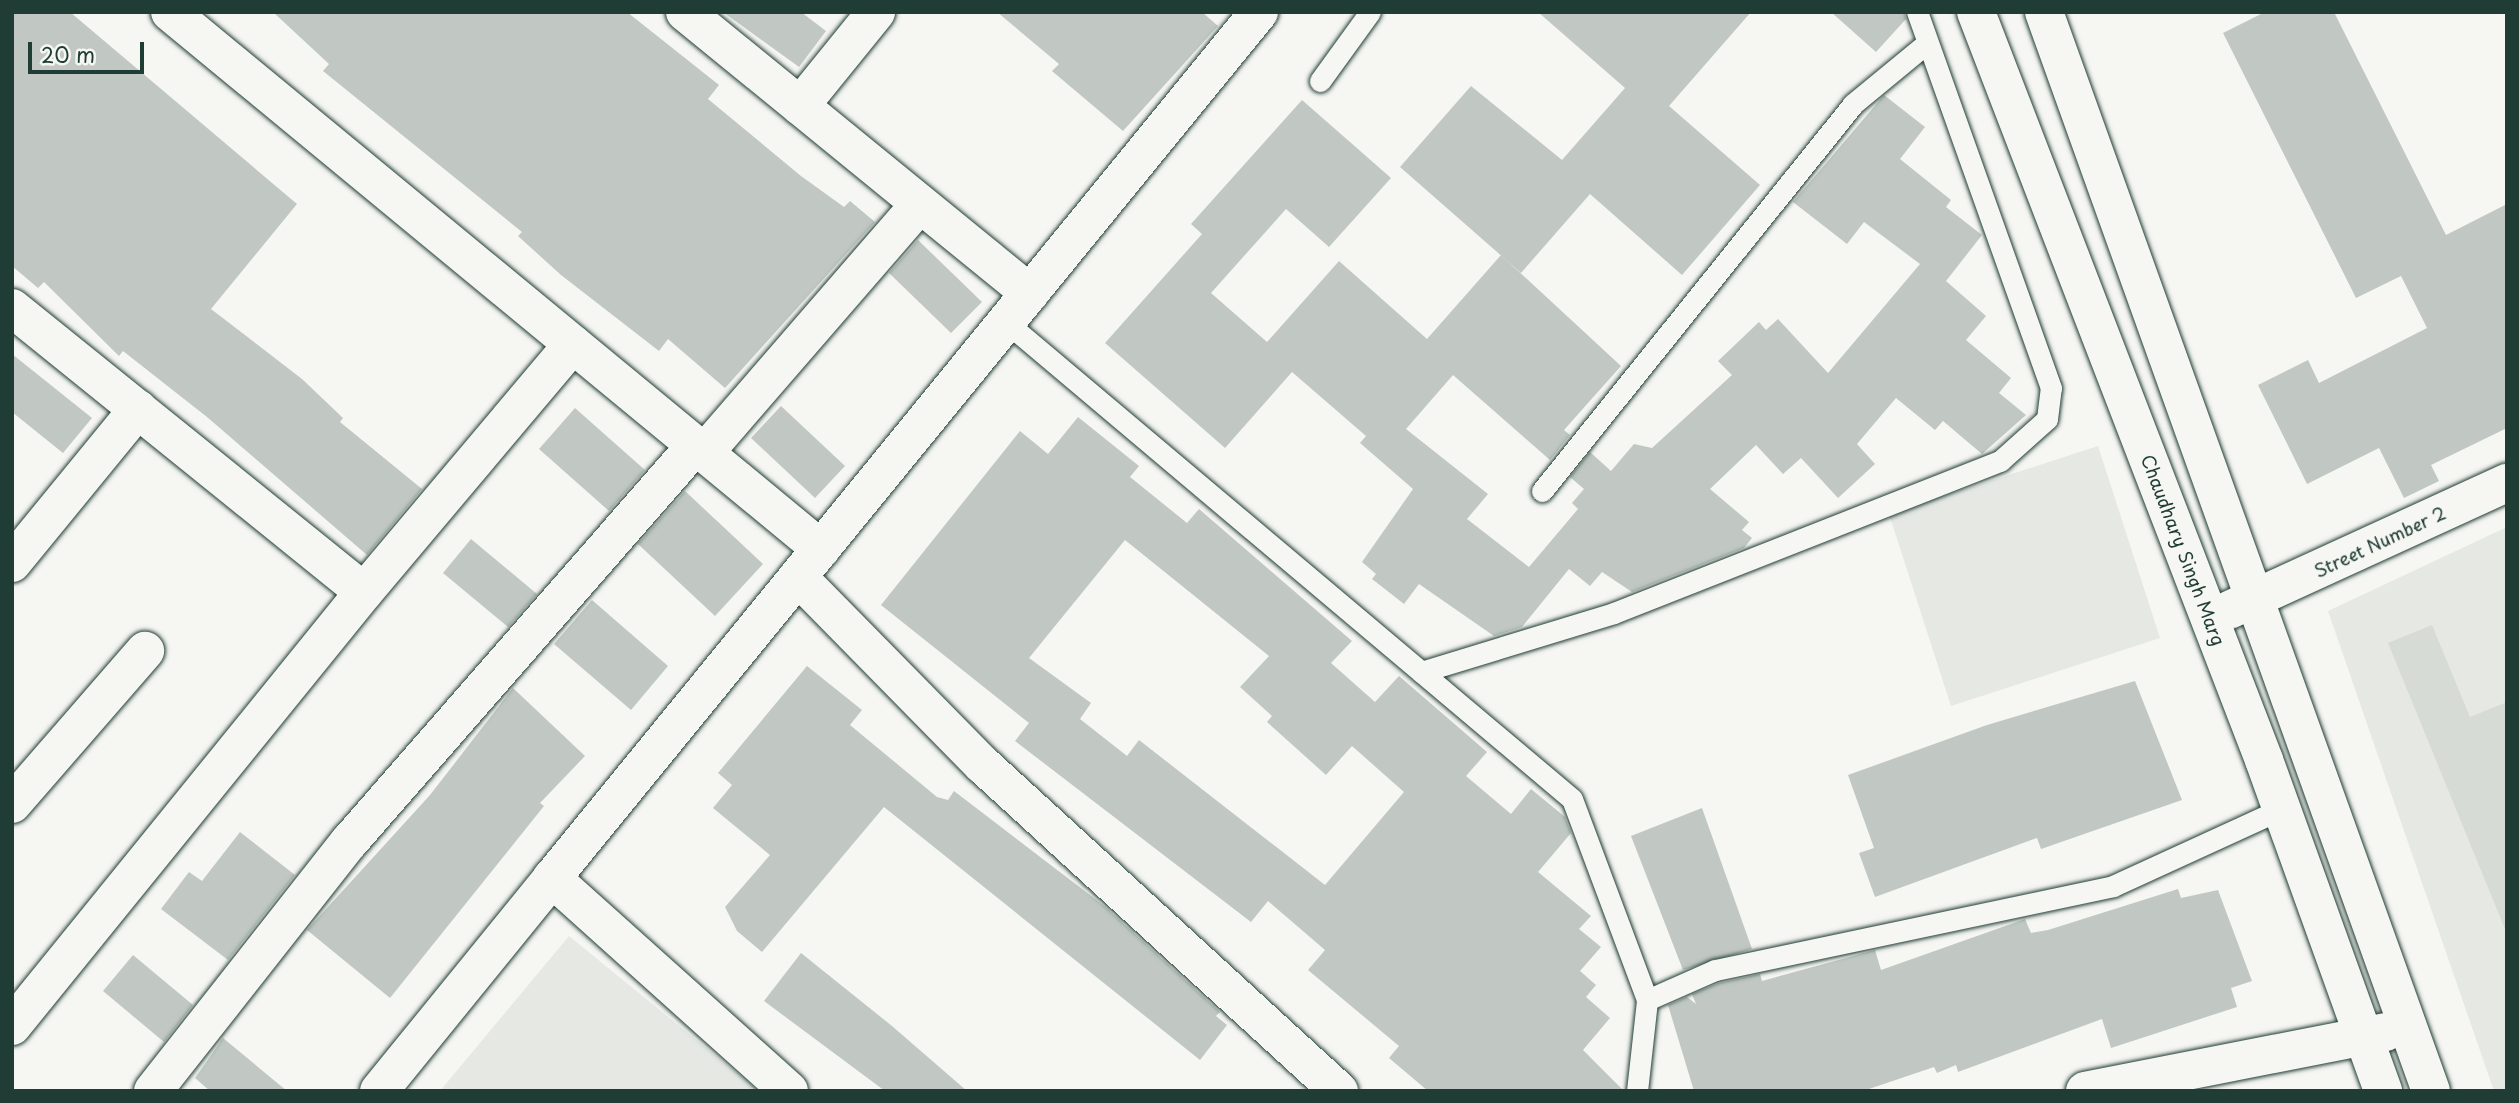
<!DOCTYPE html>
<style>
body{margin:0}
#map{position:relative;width:2519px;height:1103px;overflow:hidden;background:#f6f6f2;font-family:"Playpen Sans",sans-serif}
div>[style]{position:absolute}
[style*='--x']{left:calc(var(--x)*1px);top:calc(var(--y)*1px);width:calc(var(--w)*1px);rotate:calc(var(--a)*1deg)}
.built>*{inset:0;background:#e6e8e4}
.green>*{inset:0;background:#d6dbd6}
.building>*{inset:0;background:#c1c8c3}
.roads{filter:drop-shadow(0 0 2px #1f3d34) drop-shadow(0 0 2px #1f3d34)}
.service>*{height:21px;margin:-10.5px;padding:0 10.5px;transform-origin:10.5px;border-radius:10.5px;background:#f6f6f2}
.minor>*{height:38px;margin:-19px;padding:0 19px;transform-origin:19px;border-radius:19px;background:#f6f6f2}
span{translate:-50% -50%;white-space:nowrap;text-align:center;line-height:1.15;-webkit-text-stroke:7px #f6f6f2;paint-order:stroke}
.street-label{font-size:18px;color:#1f3d34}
.frame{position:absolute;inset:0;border:14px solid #1f3d34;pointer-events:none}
.scale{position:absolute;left:28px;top:42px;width:116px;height:32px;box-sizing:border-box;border:4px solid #1f3d34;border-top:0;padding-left:9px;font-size:21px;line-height:24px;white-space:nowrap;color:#1f3d34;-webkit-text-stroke:5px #f6f6f2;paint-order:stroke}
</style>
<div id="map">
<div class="built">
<div style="clip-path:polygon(2098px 446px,2160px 638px,1951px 706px,1889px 514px)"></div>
<div style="clip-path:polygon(2507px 527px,2507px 1091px,2494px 1091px,2328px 611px)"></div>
<div style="clip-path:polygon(569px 936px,759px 1091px,440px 1091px)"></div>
</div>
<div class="green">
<div style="clip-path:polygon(2432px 625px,2470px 717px,2507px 702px,2507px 934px,2388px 643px)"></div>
</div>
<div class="building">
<div style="clip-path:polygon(12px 12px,70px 12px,297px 204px,211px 309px,302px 379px,343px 418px,340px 422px,422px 489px,367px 555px,207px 417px,123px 351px,119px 356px,44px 282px,38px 288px,12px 266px)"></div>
<div style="clip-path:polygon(273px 12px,627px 12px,719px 85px,708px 99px,801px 176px,844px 207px,850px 201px,875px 222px,725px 388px,668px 339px,659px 351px,561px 275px,518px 236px,522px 232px,323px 71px,329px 64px)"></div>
<div style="clip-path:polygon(723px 12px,801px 12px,826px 31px,799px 67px)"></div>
<div style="clip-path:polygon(997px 12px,1202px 12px,1218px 26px,1123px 131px,1052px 71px,1059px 64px)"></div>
<div style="clip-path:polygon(1538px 12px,1751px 12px,1669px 106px,1760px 185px,1682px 275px,1590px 194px,1521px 273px,1400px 167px,1471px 86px,1562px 160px,1625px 88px)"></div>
<div style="clip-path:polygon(1831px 12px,1904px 12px,1906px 19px,1876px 52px)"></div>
<div style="clip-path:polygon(2265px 12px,2334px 12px,2446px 235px,2507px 204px,2507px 428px,2431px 465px,2439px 481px,2404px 498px,2379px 448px,2307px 484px,2258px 385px,2308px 360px,2319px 383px,2427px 328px,2401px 276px,2356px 298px,2223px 33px)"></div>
<div style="clip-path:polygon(1884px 95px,1925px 127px,1900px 159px,1951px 200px,1946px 207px,1982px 235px,1946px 281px,1986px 316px,1966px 340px,2011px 378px,1999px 393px,2026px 415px,1982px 454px,1943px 421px,1935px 430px,1896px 398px,1857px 444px,1875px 464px,1838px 498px,1801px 458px,1783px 474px,1756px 445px,1710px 489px,1749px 522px,1742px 530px,1752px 538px,1744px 548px,1632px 592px,1602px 572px,1590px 586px,1569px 569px,1522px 627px,1494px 636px,1419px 584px,1404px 604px,1372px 579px,1376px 574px,1362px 562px,1413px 489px,1360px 443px,1366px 436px,1292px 372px,1225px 448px,1105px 343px,1202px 234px,1191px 224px,1302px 100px,1391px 178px,1329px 247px,1286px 209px,1211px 293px,1267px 342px,1339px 261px,1427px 339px,1501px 255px,1621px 366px,1564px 430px,1570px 435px,1550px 460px,1453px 375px,1406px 429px,1488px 494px,1467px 519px,1529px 567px,1578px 509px,1572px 503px,1584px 489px,1570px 477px,1590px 452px,1611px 471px,1634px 444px,1652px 448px,1732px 375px,1718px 361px,1759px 322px,1766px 330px,1778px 319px,1828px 373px,1920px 264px,1864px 222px,1847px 244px,1793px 202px)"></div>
<div style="clip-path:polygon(918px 240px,982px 302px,951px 333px,889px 273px)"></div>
<div style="clip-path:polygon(12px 354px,92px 418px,63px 453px,12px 412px)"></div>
<div style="clip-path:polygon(781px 406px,845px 466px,815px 498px,751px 438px)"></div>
<div style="clip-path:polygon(575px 408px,645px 470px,609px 511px,539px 449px)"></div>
<div style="clip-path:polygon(evenodd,1078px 417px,1139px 466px,1130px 477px,1187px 523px,1199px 509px,1352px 641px,1331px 663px,1375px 702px,1399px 676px,1487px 752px,1466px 776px,1511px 814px,1531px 789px,1565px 817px,1571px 833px,1538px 872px,1591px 916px,1579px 929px,1601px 947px,1580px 971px,1596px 985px,1586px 997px,1610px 1018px,1583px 1050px,1624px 1091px,1428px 1091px,1389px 1058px,1399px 1046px,1308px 970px,1325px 950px,1268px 901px,1251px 922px,1015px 741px,1029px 723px,881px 605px,1020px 431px,1048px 454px,1078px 417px,1125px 540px,1269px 656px,1240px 687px,1272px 716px,1267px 722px,1326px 775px,1352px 746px,1404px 792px,1325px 885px,1139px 740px,1127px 756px,1080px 719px,1091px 703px,1029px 658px,1125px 540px)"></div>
<div style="clip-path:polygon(685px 491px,763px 564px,715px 616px,638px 544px)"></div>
<div style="clip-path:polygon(471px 539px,537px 594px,508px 627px,443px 573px)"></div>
<div style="clip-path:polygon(592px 600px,668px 666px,631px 710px,554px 644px)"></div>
<div style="clip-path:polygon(807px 666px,862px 710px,850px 725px,937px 797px,948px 800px,954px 791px,1103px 905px,1220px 1012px,1216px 1016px,1227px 1025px,1200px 1060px,884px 807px,762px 952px,737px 931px,725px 907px,770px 855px,713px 808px,732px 785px,718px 773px)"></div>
<div style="clip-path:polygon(2135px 681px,2182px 800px,2041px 849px,2037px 838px,1875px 897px,1859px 853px,1874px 848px,1848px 775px,1987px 725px)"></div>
<div style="clip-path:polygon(513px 688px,585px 756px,540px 803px,544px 806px,390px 998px,307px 930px,430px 795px)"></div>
<div style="clip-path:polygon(1702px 808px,1752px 949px,1683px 970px,1631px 836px)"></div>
<div style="clip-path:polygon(240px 832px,295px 875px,228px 960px,161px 909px,189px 872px,202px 881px)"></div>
<div style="clip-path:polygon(2178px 889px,2181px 898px,2218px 890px,2252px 981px,2231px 988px,2237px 1007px,2111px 1048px,2102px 1019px,1958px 1072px,1956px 1065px,1937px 1073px,1934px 1067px,1863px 1091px,1694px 1091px,1668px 1005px,1687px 997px,1696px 1004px,1692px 994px,1719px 983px,1760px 974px,1762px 981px,1875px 950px,1881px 970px,2025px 919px,2031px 933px,2048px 930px)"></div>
<div style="clip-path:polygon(801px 953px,892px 1026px,967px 1091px,885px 1091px,764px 1001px)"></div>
<div style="clip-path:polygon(133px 955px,193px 1005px,164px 1042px,103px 991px)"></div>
<div style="clip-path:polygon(223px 1038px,287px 1091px,210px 1091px,195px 1078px)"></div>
</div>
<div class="roads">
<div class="service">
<div style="--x:1320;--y:81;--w:85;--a:-54.1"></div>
<div style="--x:1006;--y:322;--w:740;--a:40.12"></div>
<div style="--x:1572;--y:799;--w:215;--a:69.5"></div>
<div style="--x:1542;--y:491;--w:496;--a:-51.2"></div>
<div style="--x:1853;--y:104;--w:96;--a:-39.5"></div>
<div style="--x:1421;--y:672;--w:202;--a:-17"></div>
<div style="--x:1614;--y:613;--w:415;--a:-21.5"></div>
<div style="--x:2000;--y:461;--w:63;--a:-41.8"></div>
<div style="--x:2047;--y:419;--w:31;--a:-83"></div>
<div style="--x:2051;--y:388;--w:399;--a:-109.6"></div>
<div style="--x:1637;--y:1091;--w:92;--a:-83.7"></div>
<div style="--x:1647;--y:1000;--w:74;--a:-23.8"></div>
<div style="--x:1715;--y:970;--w:407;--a:-11.9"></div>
<div style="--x:2113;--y:886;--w:185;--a:-24.6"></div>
</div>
<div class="minor">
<div style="--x:170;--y:12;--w:844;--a:39.52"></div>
<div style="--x:685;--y:12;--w:445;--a:39.2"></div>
<div style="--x:1976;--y:12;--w:802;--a:68.94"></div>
<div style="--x:2264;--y:760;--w:352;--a:70.2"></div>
<div style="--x:2044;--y:12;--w:1146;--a:70.27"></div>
<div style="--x:800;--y:106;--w:121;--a:-51"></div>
<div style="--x:12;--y:308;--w:452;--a:38.9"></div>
<div style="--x:364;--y:592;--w:324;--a:-49.9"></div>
<div style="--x:705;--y:452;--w:328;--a:-49.1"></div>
<div style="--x:12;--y:563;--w:199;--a:-50.7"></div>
<div style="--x:798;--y:577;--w:264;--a:45.5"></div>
<div style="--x:983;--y:765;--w:483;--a:42.5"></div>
<div style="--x:2229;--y:610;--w:306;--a:-24.6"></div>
<div style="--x:12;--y:804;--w:203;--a:-49"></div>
<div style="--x:12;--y:1026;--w:559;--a:-50.96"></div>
<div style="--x:153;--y:1091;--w:318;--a:-51.8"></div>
<div style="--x:350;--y:841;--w:526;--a:-48.86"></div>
<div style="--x:379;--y:1091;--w:274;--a:-50.9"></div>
<div style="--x:789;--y:1091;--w:319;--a:-138.1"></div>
<div style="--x:552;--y:878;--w:1118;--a:-50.77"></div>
<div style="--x:2085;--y:1091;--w:306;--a:-11.1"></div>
</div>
</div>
<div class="street-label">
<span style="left:2380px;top:542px;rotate:-25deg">Street Number 2</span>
<span style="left:2183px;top:550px;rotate:69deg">Chaudhary Singh Marg</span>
</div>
<div class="frame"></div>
<div class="scale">20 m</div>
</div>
